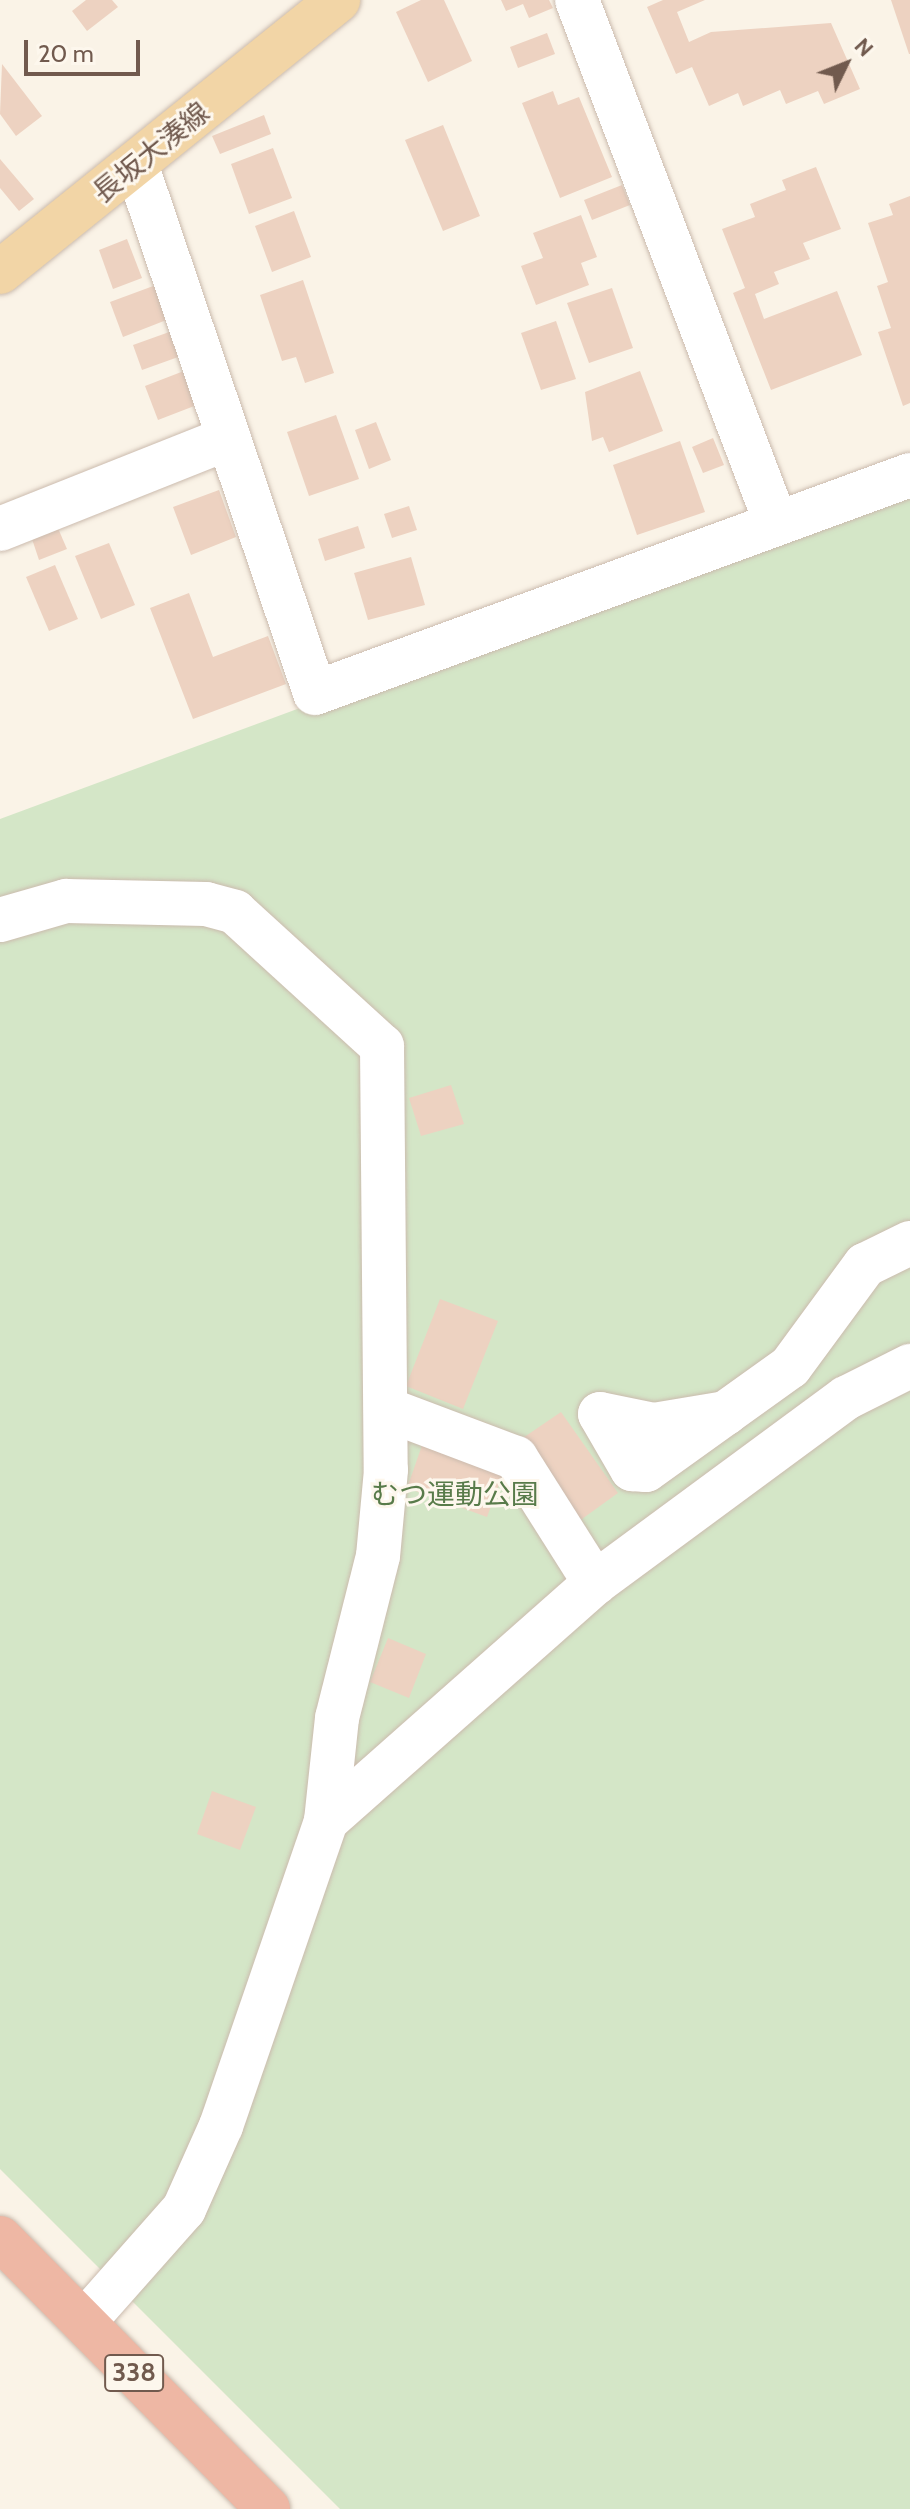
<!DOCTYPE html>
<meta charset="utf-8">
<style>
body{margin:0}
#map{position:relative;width:910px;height:2509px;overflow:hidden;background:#faf3e7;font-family:Cabin,"Noto Sans JP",sans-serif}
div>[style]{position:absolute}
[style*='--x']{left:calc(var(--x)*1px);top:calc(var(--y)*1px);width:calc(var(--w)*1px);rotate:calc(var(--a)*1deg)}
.green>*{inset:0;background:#d4e6c7}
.building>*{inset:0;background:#edd2c1}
.roads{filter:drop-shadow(0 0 2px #cbbbae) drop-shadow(0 0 2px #cbbbae)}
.minor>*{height:44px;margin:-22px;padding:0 22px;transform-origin:22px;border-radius:22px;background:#fff}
.major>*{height:44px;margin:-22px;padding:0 22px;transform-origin:22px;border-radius:22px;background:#f2d5a6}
.highway>*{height:44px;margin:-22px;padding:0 22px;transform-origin:22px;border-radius:22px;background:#eeb7a4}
span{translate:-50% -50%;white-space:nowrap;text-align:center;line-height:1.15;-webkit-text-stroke:6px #fdf7ed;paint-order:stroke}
.shield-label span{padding:2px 6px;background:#fdf7ed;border:2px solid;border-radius:6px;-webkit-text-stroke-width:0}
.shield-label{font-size:26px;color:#715a4e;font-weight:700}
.street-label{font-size:28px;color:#715a4e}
.park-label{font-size:28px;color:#587b4a}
.north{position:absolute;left:806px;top:24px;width:80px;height:80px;-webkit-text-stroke:6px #fdf7ed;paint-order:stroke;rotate:47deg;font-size:22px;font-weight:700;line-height:32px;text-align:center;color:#715a4e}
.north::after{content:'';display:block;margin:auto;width:28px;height:36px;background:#715a4e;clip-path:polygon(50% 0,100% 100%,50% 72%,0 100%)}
.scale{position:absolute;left:24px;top:40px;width:116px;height:36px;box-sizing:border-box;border:4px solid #715a4e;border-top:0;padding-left:10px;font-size:24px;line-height:28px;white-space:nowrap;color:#715a4e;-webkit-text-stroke:6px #fdf7ed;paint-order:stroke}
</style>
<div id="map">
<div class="green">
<div style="clip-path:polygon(910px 482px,910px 2509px,340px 2509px,0 2169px,0 819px)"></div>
</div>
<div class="building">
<div style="clip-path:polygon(86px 0,112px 0,118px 7px,87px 31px,72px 11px)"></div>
<div style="clip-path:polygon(421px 0,444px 0,472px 61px,428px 82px,396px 12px)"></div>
<div style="clip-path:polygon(501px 0,549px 0,553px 8px,529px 18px,523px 4px,506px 11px)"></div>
<div style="clip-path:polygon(663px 0,705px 0,677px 12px,689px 42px,711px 32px,831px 23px,860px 89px,824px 104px,818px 91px,786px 104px,780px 90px,743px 106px,738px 93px,709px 106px,692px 67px,676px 74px,647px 7px)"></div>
<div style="clip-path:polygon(891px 0,910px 0,910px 54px,909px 54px)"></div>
<div style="clip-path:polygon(547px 33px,555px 54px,518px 68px,510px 47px)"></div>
<div style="clip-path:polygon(2px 64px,42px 116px,16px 136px,0 114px)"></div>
<div style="clip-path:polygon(553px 91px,558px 105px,579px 97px,612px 177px,560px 198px,522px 103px)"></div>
<div style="clip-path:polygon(264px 115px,271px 134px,220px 154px,212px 136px)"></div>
<div style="clip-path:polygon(443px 125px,480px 216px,443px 231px,405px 140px)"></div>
<div style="clip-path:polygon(273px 148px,292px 198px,249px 214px,231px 164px)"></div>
<div style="clip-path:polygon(0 159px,34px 199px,19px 211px,0 188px)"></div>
<div style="clip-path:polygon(816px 167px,841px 229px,803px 243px,810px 259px,774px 272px,779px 284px,755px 294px,764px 319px,837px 291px,862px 355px,771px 390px,733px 293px,745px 288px,722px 229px,755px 217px,750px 204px,786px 190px,782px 180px)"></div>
<div style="clip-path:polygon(622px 185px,630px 205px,592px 220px,584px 200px)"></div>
<div style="clip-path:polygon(910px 196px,910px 403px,903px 406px,878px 332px,891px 328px,877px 286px,888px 282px,868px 223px,893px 215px,889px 204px)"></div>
<div style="clip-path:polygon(294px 211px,311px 257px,272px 272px,255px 226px)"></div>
<div style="clip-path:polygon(581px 215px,597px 257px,581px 263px,589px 285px,536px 305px,521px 266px,543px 258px,533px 233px)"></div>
<div style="clip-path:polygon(127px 239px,142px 278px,113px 289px,99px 250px)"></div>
<div style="clip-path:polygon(303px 280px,334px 373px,305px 383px,296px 357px,282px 361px,260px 295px)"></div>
<div style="clip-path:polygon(156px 285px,169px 319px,123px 337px,110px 302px)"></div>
<div style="clip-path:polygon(612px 288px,633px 348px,589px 363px,567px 303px)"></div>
<div style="clip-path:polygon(556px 321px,576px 379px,541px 390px,521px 333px)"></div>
<div style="clip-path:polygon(172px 331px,181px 356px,142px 370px,133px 345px)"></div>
<div style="clip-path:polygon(189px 369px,202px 403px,158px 420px,145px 386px)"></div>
<div style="clip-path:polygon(640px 371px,663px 431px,609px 452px,603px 437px,592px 441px,585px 392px)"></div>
<div style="clip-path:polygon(336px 415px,359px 479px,309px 496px,287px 432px)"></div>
<div style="clip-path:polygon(376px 422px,391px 460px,369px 469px,355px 430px)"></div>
<div style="clip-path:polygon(713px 438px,724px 465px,703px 473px,692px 447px)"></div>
<div style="clip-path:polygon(680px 441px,705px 512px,637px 535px,613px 465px)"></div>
<div style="clip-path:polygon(219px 490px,236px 537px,191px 555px,173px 507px)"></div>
<div style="clip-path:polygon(409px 506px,417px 530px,392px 538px,384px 514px)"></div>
<div style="clip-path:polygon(57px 526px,67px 549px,39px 560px,31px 536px)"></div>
<div style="clip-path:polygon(358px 526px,365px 548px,325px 561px,318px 539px)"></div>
<div style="clip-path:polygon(109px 543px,135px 605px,101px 619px,75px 556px)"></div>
<div style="clip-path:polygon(411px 557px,425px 605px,368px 620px,354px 573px)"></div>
<div style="clip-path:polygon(55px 565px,78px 619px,49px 631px,26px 577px)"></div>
<div style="clip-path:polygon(189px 593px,213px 657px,268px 636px,286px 684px,193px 719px,150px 608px)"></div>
<div style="clip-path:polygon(451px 1085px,464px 1124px,421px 1136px,409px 1098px)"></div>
<div style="clip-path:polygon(440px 1299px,498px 1321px,463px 1409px,406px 1386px)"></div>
<div style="clip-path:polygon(561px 1412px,618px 1493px,575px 1524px,517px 1442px)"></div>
<div style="clip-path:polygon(425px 1437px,506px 1466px,487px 1517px,407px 1488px)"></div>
<div style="clip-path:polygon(388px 1638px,426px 1654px,409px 1698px,370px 1682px)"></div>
<div style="clip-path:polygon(212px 1791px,256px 1807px,240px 1850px,197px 1834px)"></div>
</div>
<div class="roads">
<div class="minor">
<div style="--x:577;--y:0;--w:560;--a:69.17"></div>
<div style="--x:136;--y:164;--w:558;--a:71.31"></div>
<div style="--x:315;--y:693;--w:634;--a:-20.12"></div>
<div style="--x:0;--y:529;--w:246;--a:-21.7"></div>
<div style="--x:0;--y:920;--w:69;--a:-16.1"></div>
<div style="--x:66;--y:901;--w:140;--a:1.2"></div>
<div style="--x:206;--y:904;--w:30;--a:15"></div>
<div style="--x:235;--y:912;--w:199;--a:42.4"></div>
<div style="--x:382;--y:1046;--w:424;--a:89.5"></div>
<div style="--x:386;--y:1470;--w:86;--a:95.3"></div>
<div style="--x:378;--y:1556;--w:167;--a:104.2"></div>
<div style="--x:337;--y:1718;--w:104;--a:96.1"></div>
<div style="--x:386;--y:1409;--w:139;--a:20.7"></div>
<div style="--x:516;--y:1458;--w:148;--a:57.7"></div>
<div style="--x:726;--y:1413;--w:73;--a:170.5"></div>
<div style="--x:654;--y:1425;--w:55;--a:-168.5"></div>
<div style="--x:600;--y:1414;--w:64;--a:59.8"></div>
<div style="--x:632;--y:1469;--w:14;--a:4"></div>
<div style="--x:646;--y:1470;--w:177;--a:-35.6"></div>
<div style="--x:790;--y:1367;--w:127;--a:-53.7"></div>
<div style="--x:865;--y:1265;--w:50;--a:-26.1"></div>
<div style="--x:84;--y:2322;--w:151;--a:-48.5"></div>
<div style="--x:184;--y:2209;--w:91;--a:-66"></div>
<div style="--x:221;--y:2126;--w:323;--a:-71"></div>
<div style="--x:326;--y:1821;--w:359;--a:-41.5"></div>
<div style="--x:595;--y:1583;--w:312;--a:-36.4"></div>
<div style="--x:846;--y:1398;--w:72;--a:-26.6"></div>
</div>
<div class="major">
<div style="--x:0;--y:272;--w:434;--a:-38.8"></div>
</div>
<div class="highway">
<div style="--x:0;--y:2238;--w:381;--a:45.3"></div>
</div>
</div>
<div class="shield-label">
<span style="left:134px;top:2373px">338</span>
</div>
<div class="street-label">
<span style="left:151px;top:152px;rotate:-39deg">長坂大湊線</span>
</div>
<div class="park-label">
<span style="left:455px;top:1494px">むつ運動公園</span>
</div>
<div class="north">N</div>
<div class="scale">20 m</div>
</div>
